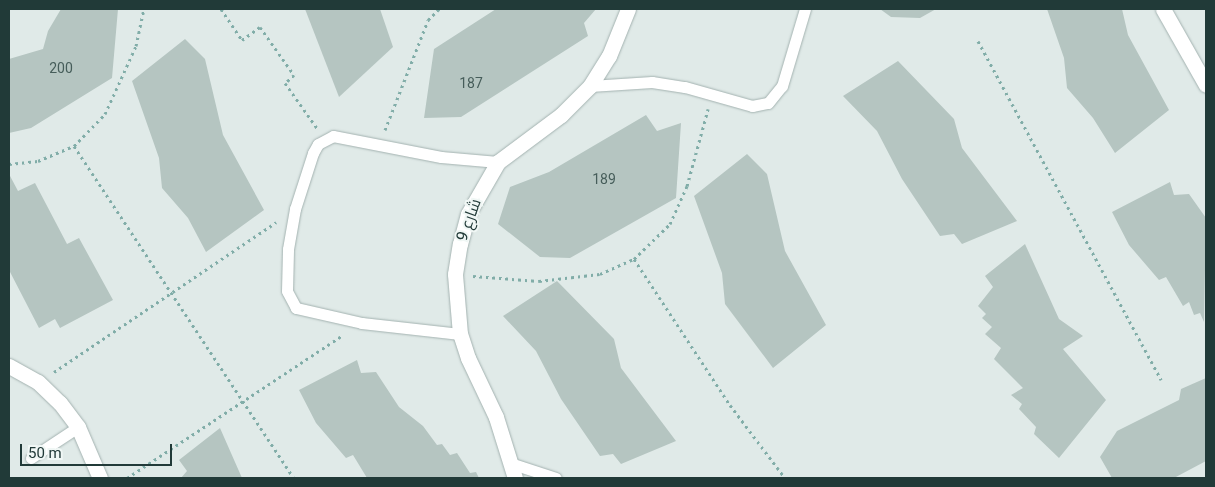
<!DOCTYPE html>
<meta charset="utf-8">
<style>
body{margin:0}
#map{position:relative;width:1215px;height:487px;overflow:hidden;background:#e0eae8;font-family:Roboto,Cairo,sans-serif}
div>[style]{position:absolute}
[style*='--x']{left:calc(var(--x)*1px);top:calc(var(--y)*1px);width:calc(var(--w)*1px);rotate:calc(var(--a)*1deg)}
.building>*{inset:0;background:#b5c5c1}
.path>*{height:3px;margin-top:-1.5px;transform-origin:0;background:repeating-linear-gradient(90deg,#81ada8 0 2.5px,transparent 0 6.5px)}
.roads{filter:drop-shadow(0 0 1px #a3b2b0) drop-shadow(0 0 1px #a3b2b0)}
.service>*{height:11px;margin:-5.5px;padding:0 5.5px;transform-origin:5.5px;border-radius:5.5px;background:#fff}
.minor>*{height:15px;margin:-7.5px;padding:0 7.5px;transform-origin:7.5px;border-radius:7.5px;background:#fff}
span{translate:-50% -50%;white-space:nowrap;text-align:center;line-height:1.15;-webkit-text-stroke:4px #f0f7f5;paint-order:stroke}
.number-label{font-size:14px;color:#465d5a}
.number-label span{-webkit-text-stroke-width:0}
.street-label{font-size:16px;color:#213a38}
.frame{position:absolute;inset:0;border:10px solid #213a38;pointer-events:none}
.scale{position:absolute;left:20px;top:444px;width:152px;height:22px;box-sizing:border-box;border:2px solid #213a38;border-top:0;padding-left:6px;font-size:15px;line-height:18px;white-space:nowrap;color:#213a38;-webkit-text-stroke:4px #f0f7f5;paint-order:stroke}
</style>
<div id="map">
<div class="building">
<div style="clip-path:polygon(61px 9px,118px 9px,112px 78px,31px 128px,9px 133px,9px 59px,43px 49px,48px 31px)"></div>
<div style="clip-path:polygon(305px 9px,380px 9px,393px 47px,339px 97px)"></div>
<div style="clip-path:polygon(496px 9px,596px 9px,584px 23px,588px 36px,461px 117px,424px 118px,434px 49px)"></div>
<div style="clip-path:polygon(880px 9px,936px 9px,920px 18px,891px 17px)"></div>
<div style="clip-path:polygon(1047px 9px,1122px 9px,1128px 35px,1169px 110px,1115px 153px,1093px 118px,1067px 88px,1064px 58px)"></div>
<div style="clip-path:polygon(185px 39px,205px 59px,223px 135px,264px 210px,206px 252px,188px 218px,162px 188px,159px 158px,132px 81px)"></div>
<div style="clip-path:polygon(898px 61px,954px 119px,962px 148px,1017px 221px,962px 244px,954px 234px,940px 236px,902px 179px,877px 131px,843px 96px)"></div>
<div style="clip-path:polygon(646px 115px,657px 131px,681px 123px,676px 198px,570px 258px,540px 257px,498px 224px,510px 187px,549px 172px)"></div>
<div style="clip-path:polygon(747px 154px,767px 174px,785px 251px,826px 325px,773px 368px,725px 304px,722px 273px,694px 196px)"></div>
<div style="clip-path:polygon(9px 174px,18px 191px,35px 183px,67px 244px,79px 238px,113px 300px,60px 328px,55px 319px,39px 328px,9px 270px)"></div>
<div style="clip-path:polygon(1170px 182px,1174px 195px,1189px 194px,1206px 218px,1204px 322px,1200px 313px,1194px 315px,1189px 302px,1183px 306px,1166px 277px,1159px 280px,1129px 245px,1112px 212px)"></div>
<div style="clip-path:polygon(1025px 244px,1059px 319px,1083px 336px,1063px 349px,1106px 400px,1059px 458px,1034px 434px,1036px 427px,1019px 409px,1022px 404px,1011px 395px,1023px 388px,994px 359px,1001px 348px,985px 334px,992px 327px,982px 318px,986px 314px,978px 306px,993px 287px,985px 276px)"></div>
<div style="clip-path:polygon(557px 281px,614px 339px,621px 368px,676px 441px,621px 464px,613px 454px,600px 456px,561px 399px,536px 351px,503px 316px)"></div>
<div style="clip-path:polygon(357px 360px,361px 373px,376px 372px,399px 407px,423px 426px,437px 445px,442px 444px,450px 455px,457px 453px,470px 473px,476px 472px,479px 478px,367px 478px,353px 455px,346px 458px,316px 423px,299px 390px)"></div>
<div style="clip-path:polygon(1206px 378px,1206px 461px,1174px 478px,1112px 478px,1100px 457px,1117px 431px,1179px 400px,1181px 389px)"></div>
<div style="clip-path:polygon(220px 428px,242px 478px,181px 478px,187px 471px,179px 460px)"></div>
</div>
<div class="path">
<div style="--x:221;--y:9;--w:37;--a:56"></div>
<div style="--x:242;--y:40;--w:22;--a:-36"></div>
<div style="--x:260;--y:27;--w:59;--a:54.7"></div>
<div style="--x:294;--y:75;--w:12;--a:138"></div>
<div style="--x:285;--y:83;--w:55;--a:54.6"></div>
<div style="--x:978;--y:41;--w:385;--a:61.6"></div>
<div style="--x:385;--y:130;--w:118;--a:-68.6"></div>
<div style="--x:428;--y:20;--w:16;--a:-45"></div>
<div style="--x:74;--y:146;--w:398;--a:56.5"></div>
<div style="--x:9;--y:164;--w:29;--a:-6"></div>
<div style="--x:38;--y:161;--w:39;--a:-23"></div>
<div style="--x:74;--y:146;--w:45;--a:-45.9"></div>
<div style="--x:105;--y:114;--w:75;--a:-65.5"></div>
<div style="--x:136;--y:46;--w:38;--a:-78"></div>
<div style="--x:634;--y:259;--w:175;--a:56.7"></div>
<div style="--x:730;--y:405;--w:91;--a:53"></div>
<div style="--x:473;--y:276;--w:66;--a:4.3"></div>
<div style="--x:539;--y:281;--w:61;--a:-6.5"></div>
<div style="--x:600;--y:274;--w:37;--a:-24"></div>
<div style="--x:634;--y:259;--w:50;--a:-44.2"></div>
<div style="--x:670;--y:224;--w:42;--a:-65.9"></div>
<div style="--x:687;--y:186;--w:80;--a:-74.7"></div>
<div style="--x:54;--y:372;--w:268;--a:-34"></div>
<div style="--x:127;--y:478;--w:259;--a:-33.5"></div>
</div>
<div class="roads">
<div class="service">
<div style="--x:590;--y:86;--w:62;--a:-3.7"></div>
<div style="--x:652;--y:82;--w:33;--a:9"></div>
<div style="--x:685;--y:87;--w:70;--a:15.8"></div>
<div style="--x:752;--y:106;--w:16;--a:-11"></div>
<div style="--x:768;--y:103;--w:22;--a:-51"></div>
<div style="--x:782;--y:86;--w:80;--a:-73.4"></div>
<div style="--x:460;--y:334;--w:99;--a:-173.6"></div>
<div style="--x:362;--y:323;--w:68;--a:-167.2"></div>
<div style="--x:296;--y:308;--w:19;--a:-118"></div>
<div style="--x:287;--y:291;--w:42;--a:-88.6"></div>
<div style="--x:288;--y:249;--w:41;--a:-80.1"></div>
<div style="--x:295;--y:209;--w:59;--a:-72.2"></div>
<div style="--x:313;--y:153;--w:10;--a:-61"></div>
<div style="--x:318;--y:144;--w:17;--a:-28"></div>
<div style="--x:333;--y:136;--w:110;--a:11"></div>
<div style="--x:441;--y:157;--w:57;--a:5"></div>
<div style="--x:31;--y:458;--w:56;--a:-33.4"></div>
<div style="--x:513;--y:464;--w:45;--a:18"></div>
</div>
<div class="minor">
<div style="--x:1163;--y:9;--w:87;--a:60.5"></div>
<div style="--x:9;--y:366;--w:33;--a:29"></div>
<div style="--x:38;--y:382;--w:30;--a:44"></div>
<div style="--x:60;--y:403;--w:30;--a:53"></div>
<div style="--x:78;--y:427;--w:56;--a:66.7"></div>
<div style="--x:515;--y:478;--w:64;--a:-107.3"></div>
<div style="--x:496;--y:417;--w:65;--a:-115.4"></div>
<div style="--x:468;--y:358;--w:25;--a:-108"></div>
<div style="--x:460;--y:334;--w:60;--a:-94.8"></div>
<div style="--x:455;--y:274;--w:30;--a:-81"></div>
<div style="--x:460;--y:244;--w:31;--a:-75"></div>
<div style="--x:468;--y:214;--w:60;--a:-60"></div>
<div style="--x:498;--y:162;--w:79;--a:-36.7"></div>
<div style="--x:561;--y:115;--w:41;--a:-45"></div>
<div style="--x:590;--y:86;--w:36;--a:-58"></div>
<div style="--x:609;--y:56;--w:51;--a:-68"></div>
</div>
</div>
<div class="number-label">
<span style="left:61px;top:68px">200</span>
<span style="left:471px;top:83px">187</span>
<span style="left:604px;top:179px">189</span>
</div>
<div class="street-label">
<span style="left:469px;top:220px;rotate:-70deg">شارع 9</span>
</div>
<div class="frame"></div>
<div class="scale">50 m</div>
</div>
